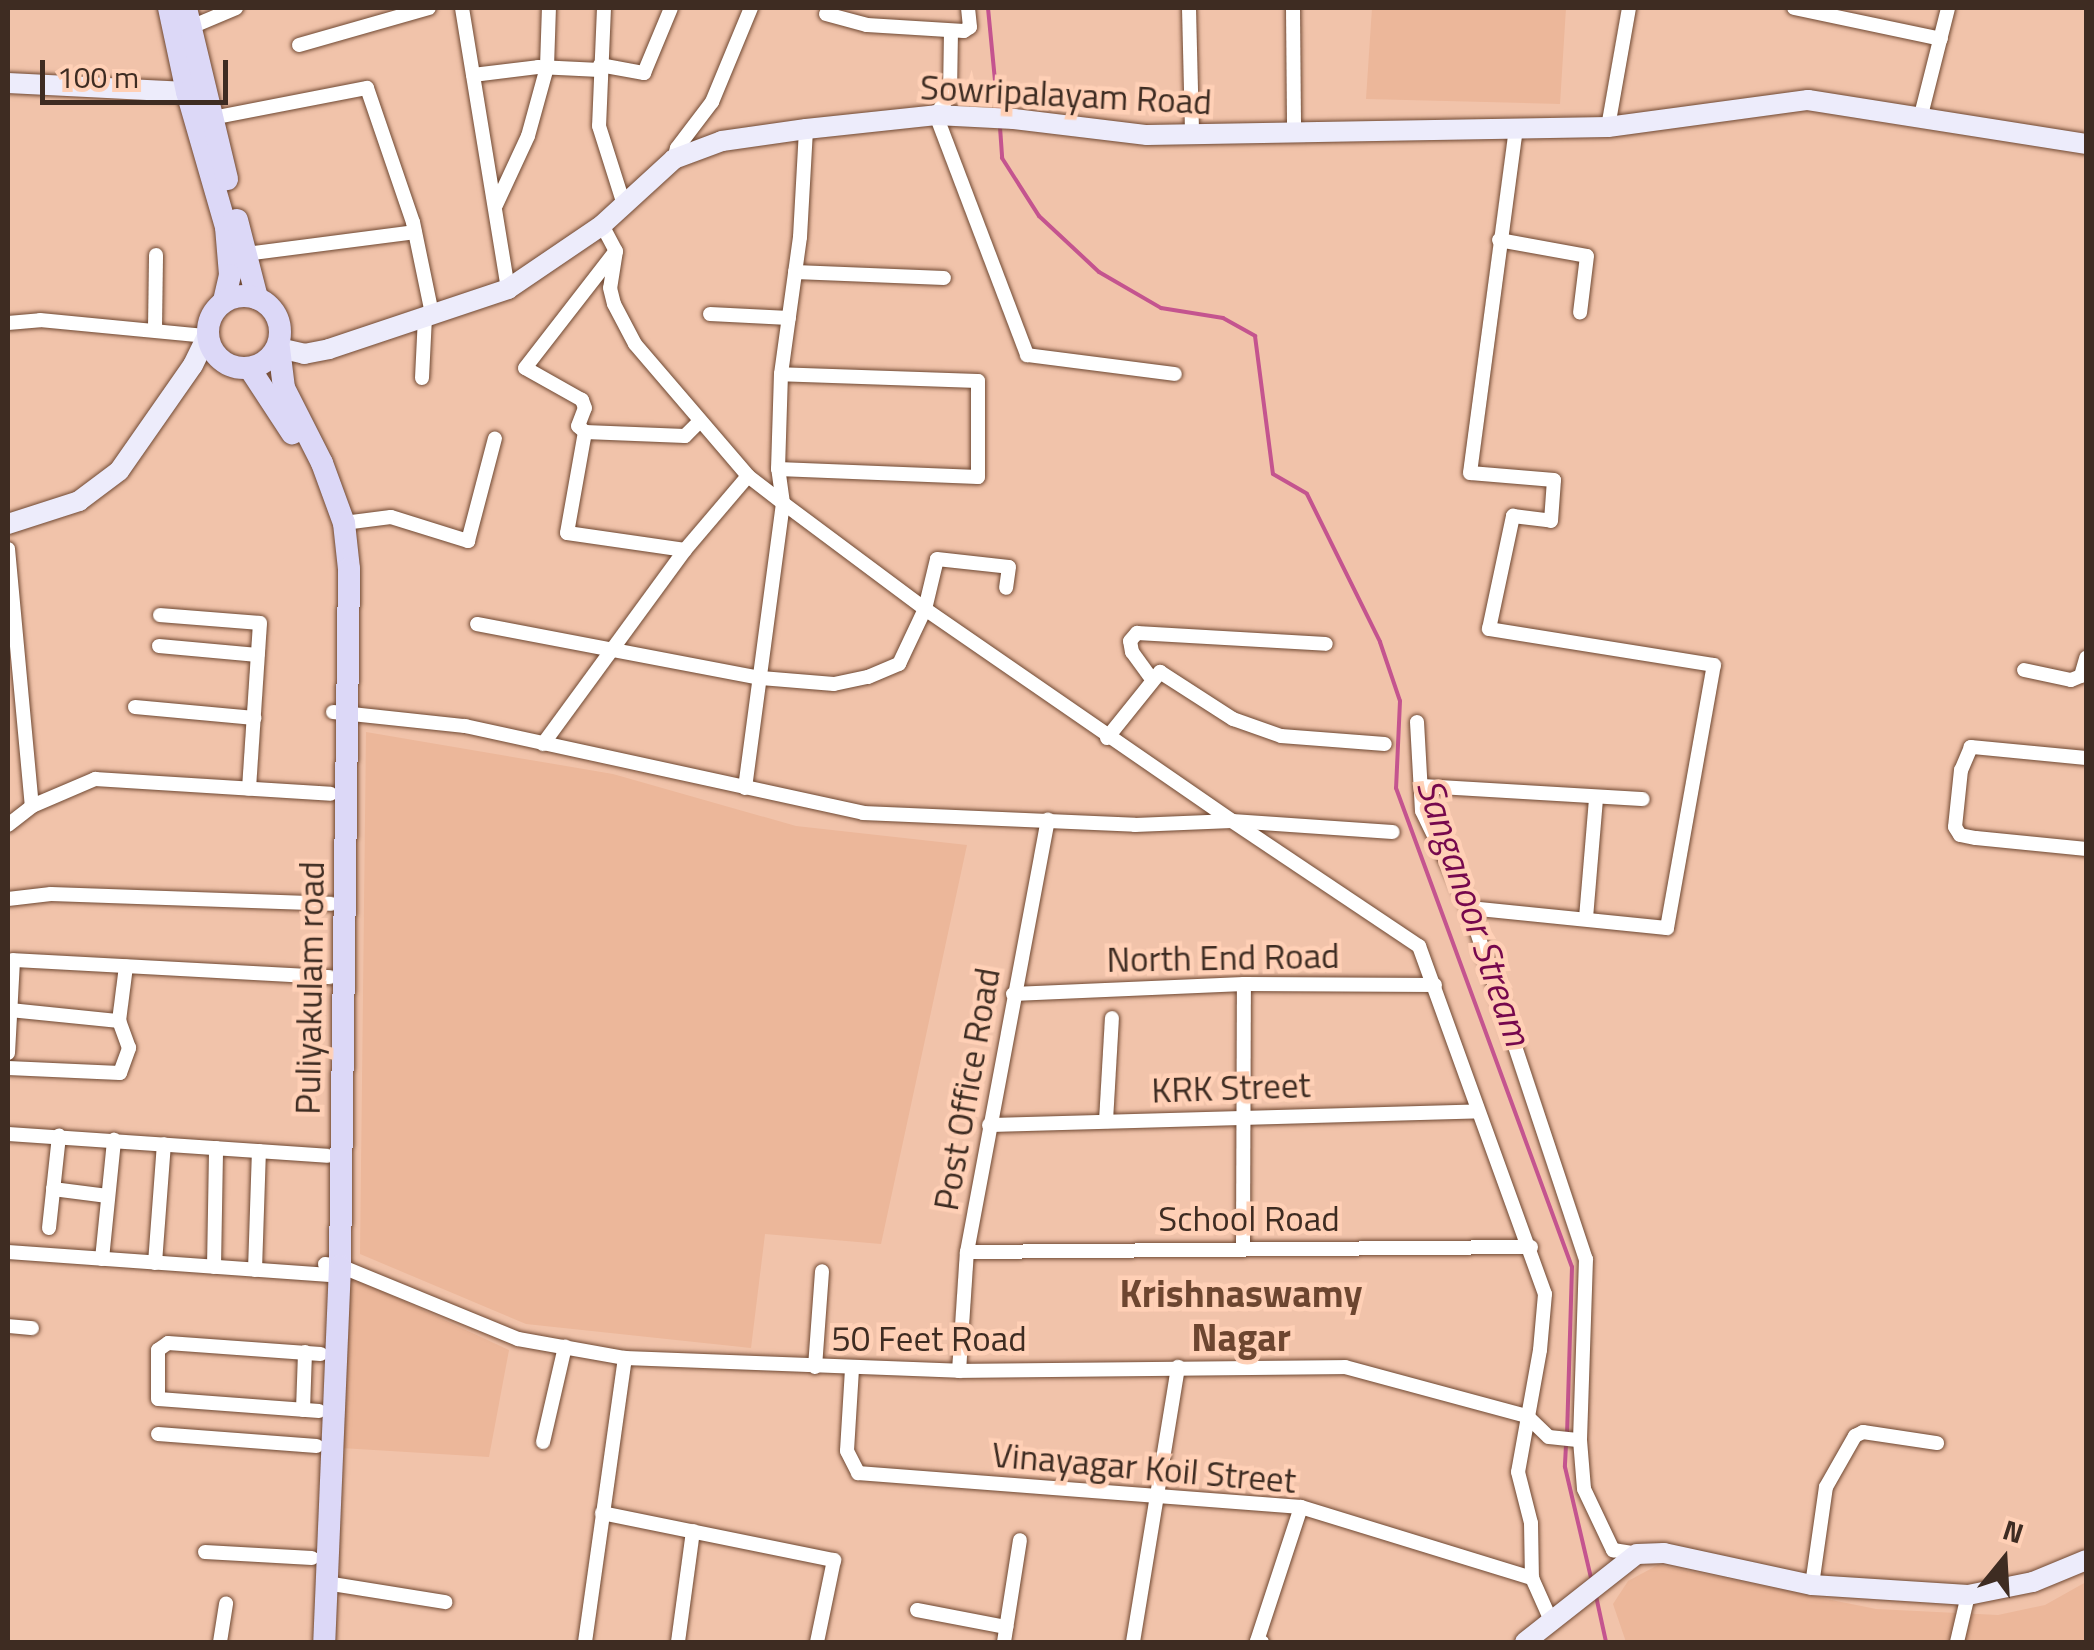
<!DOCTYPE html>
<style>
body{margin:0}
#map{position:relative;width:2094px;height:1650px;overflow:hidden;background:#f1c3aa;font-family:"Titillium Web",sans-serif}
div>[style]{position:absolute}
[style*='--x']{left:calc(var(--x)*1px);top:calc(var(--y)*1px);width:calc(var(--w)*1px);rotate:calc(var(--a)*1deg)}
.built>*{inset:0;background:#ecb79a}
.stream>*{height:4px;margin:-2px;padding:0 2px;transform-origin:2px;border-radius:2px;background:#c4548f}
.roads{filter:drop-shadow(0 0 2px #6f4832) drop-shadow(0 0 2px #6f4832)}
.street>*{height:14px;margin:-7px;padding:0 7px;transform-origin:7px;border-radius:7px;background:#fff}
.secondary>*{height:20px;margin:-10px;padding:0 10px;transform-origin:10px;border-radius:10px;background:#edecfb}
.primary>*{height:22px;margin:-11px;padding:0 11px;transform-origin:11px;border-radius:11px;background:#dcd8f7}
.primary>.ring{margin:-11px;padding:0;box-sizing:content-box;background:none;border:22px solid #dcd8f7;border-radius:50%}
span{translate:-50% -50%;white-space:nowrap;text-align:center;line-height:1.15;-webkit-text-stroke:9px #ffd0b6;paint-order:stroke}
.street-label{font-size:35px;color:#3e2c22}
.water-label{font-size:38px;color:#76084d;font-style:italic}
.neighbourhood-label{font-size:38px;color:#6d4630;font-weight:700}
.frame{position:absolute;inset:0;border:10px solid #3e2c22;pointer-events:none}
.north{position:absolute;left:1954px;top:1510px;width:100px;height:100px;-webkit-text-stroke:8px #ffd0b6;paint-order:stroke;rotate:18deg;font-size:28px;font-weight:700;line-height:40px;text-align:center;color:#3e2c22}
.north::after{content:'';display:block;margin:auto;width:35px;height:45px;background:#3e2c22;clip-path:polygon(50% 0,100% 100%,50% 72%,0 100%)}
.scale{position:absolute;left:40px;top:60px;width:188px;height:45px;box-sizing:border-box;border:5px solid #3e2c22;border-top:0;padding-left:12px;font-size:30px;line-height:35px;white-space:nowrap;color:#3e2c22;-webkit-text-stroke:8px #ffd0b6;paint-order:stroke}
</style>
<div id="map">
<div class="built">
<div style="clip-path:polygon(1372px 8px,1566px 8px,1560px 104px,1366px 99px)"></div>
<div style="clip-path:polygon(366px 732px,613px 774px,796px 826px,967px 845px,881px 1244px,765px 1234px,751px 1348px,526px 1324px,360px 1254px)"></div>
<div style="clip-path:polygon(347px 1275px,509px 1350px,489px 1457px,341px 1448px)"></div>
<div style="clip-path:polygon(1658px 1565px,1876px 1609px,1998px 1615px,2045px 1605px,2086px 1582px,2086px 1642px,1626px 1642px,1613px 1604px,1628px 1581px)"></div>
</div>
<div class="stream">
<div style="--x:988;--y:8;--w:104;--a:84.5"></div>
<div style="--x:1000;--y:127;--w:31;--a:86"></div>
<div style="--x:1002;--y:158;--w:69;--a:57.5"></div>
<div style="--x:1039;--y:216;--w:82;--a:43"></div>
<div style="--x:1099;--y:272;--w:72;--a:30.1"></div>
<div style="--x:1161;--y:308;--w:63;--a:9.2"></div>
<div style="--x:1223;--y:318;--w:37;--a:29"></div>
<div style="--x:1255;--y:336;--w:139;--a:82.6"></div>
<div style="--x:1273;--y:474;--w:39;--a:30"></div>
<div style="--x:1307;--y:494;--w:165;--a:63.7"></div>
<div style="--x:1380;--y:642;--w:62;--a:71.3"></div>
<div style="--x:1400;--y:701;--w:87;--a:92.6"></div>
<div style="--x:1396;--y:788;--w:510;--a:69.83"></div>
<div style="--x:1572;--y:1267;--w:168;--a:91.7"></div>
<div style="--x:1566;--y:1445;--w:22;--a:93"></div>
<div style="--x:1565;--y:1467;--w:118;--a:76.8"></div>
<div style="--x:1596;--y:1596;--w:47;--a:77.7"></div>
</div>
<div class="roads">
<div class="street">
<div style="--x:462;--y:8;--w:285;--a:80.7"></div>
<div style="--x:604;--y:8;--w:118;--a:92.4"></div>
<div style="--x:599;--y:126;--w:83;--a:72.4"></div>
<div style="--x:1189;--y:8;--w:126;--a:88.6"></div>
<div style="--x:1293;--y:8;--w:123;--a:89.5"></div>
<div style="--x:1794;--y:8;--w:150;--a:11.9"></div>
<div style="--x:826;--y:14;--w:42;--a:15"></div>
<div style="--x:867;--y:25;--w:97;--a:3.5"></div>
<div style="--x:964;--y:31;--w:7;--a:-34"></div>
<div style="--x:970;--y:27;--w:19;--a:-96"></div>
<div style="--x:191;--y:27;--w:49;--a:-22.9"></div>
<div style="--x:951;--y:31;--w:63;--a:90.9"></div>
<div style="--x:950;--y:94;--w:25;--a:124"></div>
<div style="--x:936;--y:115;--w:257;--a:69.2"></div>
<div style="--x:1027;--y:355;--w:149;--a:7.3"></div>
<div style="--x:299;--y:45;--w:135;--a:-15.9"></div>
<div style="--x:600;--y:65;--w:45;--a:10.3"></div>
<div style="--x:644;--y:73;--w:70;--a:-67.4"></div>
<div style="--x:473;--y:75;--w:65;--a:-7"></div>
<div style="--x:538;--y:67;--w:62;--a:2.8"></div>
<div style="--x:212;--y:118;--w:158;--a:-11"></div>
<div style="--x:367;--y:88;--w:142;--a:71.1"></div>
<div style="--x:413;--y:222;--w:94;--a:78.3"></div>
<div style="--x:1920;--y:119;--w:114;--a:-75.8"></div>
<div style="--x:1608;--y:127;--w:121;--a:-80"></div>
<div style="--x:674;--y:159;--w:11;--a:-75"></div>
<div style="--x:677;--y:148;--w:58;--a:-52.7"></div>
<div style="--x:712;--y:102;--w:102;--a:-67.5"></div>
<div style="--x:496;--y:205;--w:76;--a:-65.1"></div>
<div style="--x:528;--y:136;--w:72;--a:-74.6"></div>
<div style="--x:547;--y:67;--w:59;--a:-88.1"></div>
<div style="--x:602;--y:225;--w:30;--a:62"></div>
<div style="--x:616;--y:251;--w:37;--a:99"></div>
<div style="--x:610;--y:288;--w:16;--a:76"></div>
<div style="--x:614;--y:304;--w:45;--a:62.3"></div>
<div style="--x:635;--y:344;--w:174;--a:49.4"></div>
<div style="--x:748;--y:476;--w:44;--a:37.6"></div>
<div style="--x:783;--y:503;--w:177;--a:36.7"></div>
<div style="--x:925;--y:609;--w:373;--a:34.6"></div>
<div style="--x:1232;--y:821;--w:161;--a:3.9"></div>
<div style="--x:1499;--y:240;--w:89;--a:10.3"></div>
<div style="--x:1587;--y:256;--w:57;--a:97"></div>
<div style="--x:246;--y:254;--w:170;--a:-7.4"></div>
<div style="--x:795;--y:272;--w:149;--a:2.3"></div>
<div style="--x:710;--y:314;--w:79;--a:2.9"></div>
<div style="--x:8;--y:323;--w:32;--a:-5"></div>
<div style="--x:40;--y:320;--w:168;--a:5.5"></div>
<div style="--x:155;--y:329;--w:74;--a:-89.2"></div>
<div style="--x:422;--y:378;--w:61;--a:-87.2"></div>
<div style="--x:585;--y:432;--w:9;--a:-139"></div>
<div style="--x:578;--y:426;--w:19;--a:-69"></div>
<div style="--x:585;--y:408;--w:9;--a:-111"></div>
<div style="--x:582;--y:400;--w:65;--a:-150.7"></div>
<div style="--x:525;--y:368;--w:147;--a:-52.2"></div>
<div style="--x:778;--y:469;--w:200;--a:2.3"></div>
<div style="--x:978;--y:477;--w:96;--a:-90"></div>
<div style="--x:978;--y:381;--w:197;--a:-178"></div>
<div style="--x:344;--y:523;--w:47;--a:-7.3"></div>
<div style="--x:391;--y:517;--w:81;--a:17.3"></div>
<div style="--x:468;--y:541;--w:106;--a:-75.3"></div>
<div style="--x:8;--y:549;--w:258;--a:84.7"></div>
<div style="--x:685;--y:550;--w:119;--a:-171.8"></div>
<div style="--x:567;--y:533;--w:103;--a:-79.9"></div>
<div style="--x:585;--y:432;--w:100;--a:2.3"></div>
<div style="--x:685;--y:436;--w:21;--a:-45"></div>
<div style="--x:160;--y:615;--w:100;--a:4.6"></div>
<div style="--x:260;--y:623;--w:166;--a:93.8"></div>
<div style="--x:477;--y:624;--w:289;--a:10.8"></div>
<div style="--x:761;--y:678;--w:73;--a:4.7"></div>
<div style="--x:834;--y:684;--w:35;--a:-12"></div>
<div style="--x:868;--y:677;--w:34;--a:-23"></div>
<div style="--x:899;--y:664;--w:61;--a:-64.7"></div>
<div style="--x:925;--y:609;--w:51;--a:-76.5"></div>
<div style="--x:937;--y:559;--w:72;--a:6.3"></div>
<div style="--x:1009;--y:567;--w:21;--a:98"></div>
<div style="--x:159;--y:646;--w:99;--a:5.2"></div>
<div style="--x:2024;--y:670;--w:48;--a:12"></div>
<div style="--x:2071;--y:680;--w:11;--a:-22"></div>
<div style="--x:2081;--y:676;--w:19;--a:-74"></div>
<div style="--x:1151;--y:678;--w:32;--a:-126"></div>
<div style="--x:1132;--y:652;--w:11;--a:-100"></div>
<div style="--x:1130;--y:641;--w:11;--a:-49"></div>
<div style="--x:1137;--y:633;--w:189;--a:3.3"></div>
<div style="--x:135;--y:707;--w:120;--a:5.3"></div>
<div style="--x:333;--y:712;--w:133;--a:6.1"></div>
<div style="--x:465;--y:726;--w:407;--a:12.3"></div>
<div style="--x:863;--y:813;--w:272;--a:2.5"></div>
<div style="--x:1135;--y:825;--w:97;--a:-2.4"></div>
<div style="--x:1232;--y:821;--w:225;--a:33.8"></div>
<div style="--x:1419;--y:946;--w:370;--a:70.1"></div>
<div style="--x:1545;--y:1294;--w:56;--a:95.1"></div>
<div style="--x:1540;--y:1350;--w:124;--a:100.2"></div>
<div style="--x:1518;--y:1472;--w:53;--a:75.7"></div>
<div style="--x:1531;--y:1523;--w:55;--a:89"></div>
<div style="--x:1417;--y:722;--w:89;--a:86.8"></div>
<div style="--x:1422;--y:811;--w:108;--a:64.1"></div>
<div style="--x:1469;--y:908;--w:370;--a:71.6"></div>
<div style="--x:1586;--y:1259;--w:181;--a:91.9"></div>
<div style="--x:1580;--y:1440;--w:49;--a:85.3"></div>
<div style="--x:1584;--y:1489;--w:68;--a:64.6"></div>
<div style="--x:1613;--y:1550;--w:24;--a:9"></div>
<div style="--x:1107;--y:738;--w:85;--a:-51.2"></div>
<div style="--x:1160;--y:672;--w:87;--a:32.8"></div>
<div style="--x:1233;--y:719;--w:51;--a:19.5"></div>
<div style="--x:1281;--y:736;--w:104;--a:4.4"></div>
<div style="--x:543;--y:744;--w:240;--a:-53.8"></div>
<div style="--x:685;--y:550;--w:97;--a:-49.6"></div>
<div style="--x:2086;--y:758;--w:116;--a:-174.5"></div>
<div style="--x:1971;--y:747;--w:25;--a:113"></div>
<div style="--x:1961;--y:770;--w:57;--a:96"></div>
<div style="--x:1955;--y:827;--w:9;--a:58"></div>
<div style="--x:1960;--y:835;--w:16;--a:11"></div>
<div style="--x:1976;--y:838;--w:111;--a:5.7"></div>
<div style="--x:1421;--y:786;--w:222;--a:3.4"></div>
<div style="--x:745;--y:788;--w:288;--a:-82.4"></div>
<div style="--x:783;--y:503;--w:34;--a:-98"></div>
<div style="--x:778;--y:469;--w:95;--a:-88.2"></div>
<div style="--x:781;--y:374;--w:138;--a:-82.1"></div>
<div style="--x:800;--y:237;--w:108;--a:-86.8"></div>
<div style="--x:8;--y:825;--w:31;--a:-38"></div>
<div style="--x:32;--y:806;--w:69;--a:-23.2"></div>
<div style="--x:95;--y:779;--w:236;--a:3.6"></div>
<div style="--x:8;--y:899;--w:43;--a:-6.6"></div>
<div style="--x:51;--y:894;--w:280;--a:2"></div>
<div style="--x:1469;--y:908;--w:199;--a:5.8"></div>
<div style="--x:1667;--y:928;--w:267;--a:-79.9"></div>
<div style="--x:1714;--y:665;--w:228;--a:-170.9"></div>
<div style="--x:1489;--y:629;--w:116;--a:-78"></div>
<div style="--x:1513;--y:516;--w:38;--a:7"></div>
<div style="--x:1551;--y:521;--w:41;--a:-85.8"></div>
<div style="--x:1554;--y:480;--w:84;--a:-175.2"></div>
<div style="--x:1470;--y:473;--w:349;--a:-82.4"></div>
<div style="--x:1586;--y:918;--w:120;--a:-85.2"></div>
<div style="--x:1013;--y:994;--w:231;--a:-2.5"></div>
<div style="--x:1244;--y:984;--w:191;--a:0.3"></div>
<div style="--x:10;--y:1010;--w:110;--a:5.8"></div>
<div style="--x:8;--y:1053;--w:93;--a:-86.9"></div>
<div style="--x:13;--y:960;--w:317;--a:3.1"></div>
<div style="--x:8;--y:1068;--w:112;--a:2.6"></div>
<div style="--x:120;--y:1073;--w:27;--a:-70"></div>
<div style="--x:129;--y:1048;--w:29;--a:-110"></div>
<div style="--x:119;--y:1021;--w:55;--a:-82.7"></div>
<div style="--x:1106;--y:1121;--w:103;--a:-86.7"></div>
<div style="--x:989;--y:1125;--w:487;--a:-1.6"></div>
<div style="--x:8;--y:1134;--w:320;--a:3.9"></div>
<div style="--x:53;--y:1189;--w:55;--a:7.3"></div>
<div style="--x:49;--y:1228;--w:93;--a:-83.8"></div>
<div style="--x:1243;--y:1247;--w:263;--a:-89.8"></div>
<div style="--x:8;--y:1252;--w:333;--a:4.1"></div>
<div style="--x:967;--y:1252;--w:564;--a:-0.51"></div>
<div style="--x:102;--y:1259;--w:120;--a:-84.2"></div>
<div style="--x:155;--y:1263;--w:119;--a:-85.7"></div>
<div style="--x:325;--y:1264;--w:15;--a:8"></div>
<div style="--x:340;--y:1266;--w:192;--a:22.3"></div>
<div style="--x:518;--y:1339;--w:109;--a:10.1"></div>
<div style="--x:625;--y:1358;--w:334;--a:2.2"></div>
<div style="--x:959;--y:1371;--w:386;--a:-0.6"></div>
<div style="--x:1345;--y:1367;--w:188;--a:15.1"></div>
<div style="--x:1527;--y:1416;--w:30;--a:44"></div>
<div style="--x:1549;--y:1437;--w:31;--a:6"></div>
<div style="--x:214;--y:1267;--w:119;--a:-89"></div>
<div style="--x:255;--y:1270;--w:119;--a:-88.1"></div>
<div style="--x:8;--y:1326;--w:24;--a:5"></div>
<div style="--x:815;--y:1367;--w:96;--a:-85.8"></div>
<div style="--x:852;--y:1369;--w:82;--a:93.5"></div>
<div style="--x:847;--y:1451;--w:25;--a:63"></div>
<div style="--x:858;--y:1473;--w:444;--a:4.4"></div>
<div style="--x:1301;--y:1507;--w:242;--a:17.1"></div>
<div style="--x:1532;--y:1578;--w:49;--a:66"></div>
<div style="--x:959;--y:1371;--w:119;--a:-86.2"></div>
<div style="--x:967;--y:1252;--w:440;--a:-79.4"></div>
<div style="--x:303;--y:1410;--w:58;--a:-88"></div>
<div style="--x:319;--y:1411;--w:161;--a:-175.7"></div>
<div style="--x:158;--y:1399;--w:49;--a:-90"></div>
<div style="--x:158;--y:1350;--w:12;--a:-35"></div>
<div style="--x:168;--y:1343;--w:153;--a:4.1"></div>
<div style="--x:158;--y:1434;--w:159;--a:4.3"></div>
<div style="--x:543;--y:1442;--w:98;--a:-77"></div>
<div style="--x:602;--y:1513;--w:237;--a:11.5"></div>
<div style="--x:834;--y:1560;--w:84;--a:101.7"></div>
<div style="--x:205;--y:1552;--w:107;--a:3.2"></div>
<div style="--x:326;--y:1583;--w:121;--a:9.1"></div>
<div style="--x:1812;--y:1585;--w:99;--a:-81.9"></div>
<div style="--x:1826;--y:1487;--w:59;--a:-60.4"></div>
<div style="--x:1855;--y:1436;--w:9;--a:-27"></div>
<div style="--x:1863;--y:1432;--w:75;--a:8.5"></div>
<div style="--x:917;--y:1610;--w:91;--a:10.8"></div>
<div style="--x:220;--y:1642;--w:39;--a:-81"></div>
<div style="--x:585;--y:1642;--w:287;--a:-82"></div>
<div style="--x:678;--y:1642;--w:112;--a:-82.3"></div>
<div style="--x:1004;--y:1642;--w:103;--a:-81.1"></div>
<div style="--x:1133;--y:1642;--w:279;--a:-80.7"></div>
<div style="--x:1262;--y:1642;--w:5;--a:-169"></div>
<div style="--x:1257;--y:1641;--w:141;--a:-71.8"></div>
<div style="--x:1957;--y:1642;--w:48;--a:-76.8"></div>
</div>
<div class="secondary">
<div style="--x:8;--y:83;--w:179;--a:2.9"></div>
<div style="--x:279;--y:348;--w:26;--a:13"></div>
<div style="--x:304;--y:354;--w:25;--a:-11"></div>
<div style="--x:329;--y:349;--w:189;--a:-18.5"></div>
<div style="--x:508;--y:289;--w:114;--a:-34.2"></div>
<div style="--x:602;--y:225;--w:98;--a:-42.5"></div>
<div style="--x:674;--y:159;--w:51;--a:-20.6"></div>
<div style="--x:722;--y:141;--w:85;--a:-8.1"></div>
<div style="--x:806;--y:129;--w:131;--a:-6.1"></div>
<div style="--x:936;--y:115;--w:78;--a:2.9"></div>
<div style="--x:1014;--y:119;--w:134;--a:6.9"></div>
<div style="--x:1147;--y:135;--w:461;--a:-1"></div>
<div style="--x:1608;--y:127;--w:202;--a:-7.7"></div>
<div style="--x:1808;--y:100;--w:281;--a:9"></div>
<div style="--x:8;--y:524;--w:75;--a:-17.9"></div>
<div style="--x:79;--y:501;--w:50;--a:-36.9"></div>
<div style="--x:119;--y:471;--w:129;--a:-55.1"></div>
<div style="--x:193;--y:365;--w:32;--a:-64"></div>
<div style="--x:1525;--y:1642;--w:142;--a:-38.2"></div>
<div style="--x:1637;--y:1554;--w:27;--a:-2"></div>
<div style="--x:1664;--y:1553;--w:151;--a:12.2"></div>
<div style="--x:1812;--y:1585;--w:156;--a:3.7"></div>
<div style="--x:1968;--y:1595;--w:66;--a:-11.3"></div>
<div style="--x:2033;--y:1582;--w:57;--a:-22.5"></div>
</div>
<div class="primary">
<div style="--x:169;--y:8;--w:86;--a:77.9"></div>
<div style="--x:187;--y:92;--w:141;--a:73.9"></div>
<div style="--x:226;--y:227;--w:48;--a:85.2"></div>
<div style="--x:230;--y:275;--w:27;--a:103"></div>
<div style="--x:186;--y:8;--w:176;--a:76.5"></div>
<div style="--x:237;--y:220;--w:81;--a:75.6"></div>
<div class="ring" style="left:208px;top:296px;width:50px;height:50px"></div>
<div style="--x:279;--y:348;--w:40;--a:82.9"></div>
<div style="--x:284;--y:388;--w:84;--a:63.1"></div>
<div style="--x:322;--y:463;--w:64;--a:69.9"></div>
<div style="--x:344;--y:523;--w:46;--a:83.8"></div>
<div style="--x:349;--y:569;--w:697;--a:90.74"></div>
<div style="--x:340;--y:1266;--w:376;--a:92.4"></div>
<div style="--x:250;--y:369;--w:77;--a:56.7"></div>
</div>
</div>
<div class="street-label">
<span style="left:1066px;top:94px;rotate:3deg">Sowripalayam Road</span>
<span style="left:1223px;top:957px;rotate:-1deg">North End Road</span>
<span style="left:309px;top:988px;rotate:-89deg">Puliyakulam road</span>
<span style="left:1231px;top:1087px;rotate:-2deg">KRK Street</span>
<span style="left:966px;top:1089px;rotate:-80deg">Post Office Road</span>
<span style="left:1249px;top:1218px">School Road</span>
<span style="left:929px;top:1338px">50 Feet Road</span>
<span style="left:1144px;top:1467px;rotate:5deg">Vinayagar Koil Street</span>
</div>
<div class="water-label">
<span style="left:1474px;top:912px;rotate:71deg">Sanganoor Stream</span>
</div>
<div class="neighbourhood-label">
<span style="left:1241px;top:1316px">Krishnaswamy<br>Nagar</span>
</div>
<div class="frame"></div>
<div class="north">N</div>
<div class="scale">100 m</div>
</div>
